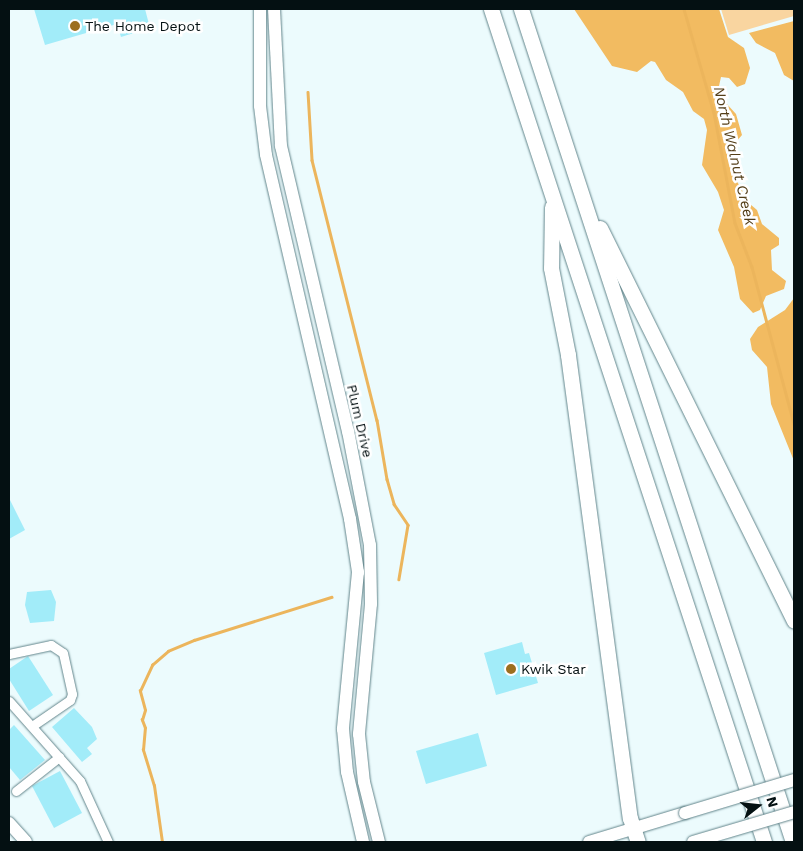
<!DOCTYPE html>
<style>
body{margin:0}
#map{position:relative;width:803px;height:851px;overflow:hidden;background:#ecfbfd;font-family:"Work Sans",sans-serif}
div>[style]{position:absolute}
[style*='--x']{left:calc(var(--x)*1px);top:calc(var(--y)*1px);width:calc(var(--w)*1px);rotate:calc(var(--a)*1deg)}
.green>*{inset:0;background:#f9d5a0}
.forest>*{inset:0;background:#f2bb61}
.stream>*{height:2.5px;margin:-1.25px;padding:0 1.25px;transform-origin:1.25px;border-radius:1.25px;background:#ecb55c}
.building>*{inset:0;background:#a2ecf9}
.roads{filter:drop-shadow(0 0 1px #62858b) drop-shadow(0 0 1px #62858b)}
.street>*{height:9px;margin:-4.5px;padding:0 4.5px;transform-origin:4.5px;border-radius:4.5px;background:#fff}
.secondary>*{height:12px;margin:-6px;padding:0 6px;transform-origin:6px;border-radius:6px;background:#fff}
.highway>*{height:15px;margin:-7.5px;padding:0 7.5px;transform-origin:7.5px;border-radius:7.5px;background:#fff}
.bridges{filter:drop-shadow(0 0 1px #62858b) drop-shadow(0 0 1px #62858b)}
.secondary-bridge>*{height:12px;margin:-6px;padding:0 6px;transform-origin:6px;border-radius:6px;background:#fff}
.dots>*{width:14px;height:14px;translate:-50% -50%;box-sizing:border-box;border:2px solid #fff;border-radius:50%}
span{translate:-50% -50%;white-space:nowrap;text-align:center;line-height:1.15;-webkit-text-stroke:5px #fff;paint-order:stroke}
.poi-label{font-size:14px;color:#041012}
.left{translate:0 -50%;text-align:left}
.street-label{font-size:14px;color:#041012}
.water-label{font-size:15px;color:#543e18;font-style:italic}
.frame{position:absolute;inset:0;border:10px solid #041012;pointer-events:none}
.north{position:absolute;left:733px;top:781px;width:50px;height:50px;-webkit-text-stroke:4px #fff;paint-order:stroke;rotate:74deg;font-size:14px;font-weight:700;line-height:20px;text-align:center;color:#041012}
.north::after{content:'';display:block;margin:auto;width:18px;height:22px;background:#041012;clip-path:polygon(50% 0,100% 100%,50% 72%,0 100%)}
</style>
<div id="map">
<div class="green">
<div style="clip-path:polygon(721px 9px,794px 9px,794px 16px,729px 35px)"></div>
</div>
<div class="forest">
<div style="clip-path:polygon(574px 9px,719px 9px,728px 37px,744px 48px,750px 68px,745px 84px,737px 87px,729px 78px,721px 77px,719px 86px,726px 103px,736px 114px,742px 135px,730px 149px,731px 171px,750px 204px,757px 210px,762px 224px,779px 238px,779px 245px,771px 250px,772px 270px,786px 281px,784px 289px,766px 296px,760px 310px,753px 313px,740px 299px,734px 267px,718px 230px,724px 210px,718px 192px,702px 165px,707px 130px,704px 119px,693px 111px,683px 92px,666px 80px,655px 62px,651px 61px,637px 72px,612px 66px)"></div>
<div style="clip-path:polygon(794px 21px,794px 81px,784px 75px,775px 53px,756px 43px,749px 33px)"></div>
<div style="clip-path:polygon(794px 298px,794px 461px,771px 404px,767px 367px,752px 350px,750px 339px,758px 327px,785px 310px)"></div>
</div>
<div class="stream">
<div style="--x:684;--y:9;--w:108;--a:73.9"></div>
<div style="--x:714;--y:113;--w:112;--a:79.2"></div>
<div style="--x:735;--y:223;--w:47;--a:68.9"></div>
<div style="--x:752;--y:267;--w:163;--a:75"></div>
<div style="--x:308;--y:92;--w:68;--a:86.6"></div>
<div style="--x:312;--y:160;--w:268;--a:76"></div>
<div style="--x:377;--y:420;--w:60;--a:80.4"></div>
<div style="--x:387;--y:479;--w:26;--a:74"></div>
<div style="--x:394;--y:504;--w:25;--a:56"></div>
<div style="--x:408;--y:525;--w:55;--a:99.5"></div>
<div style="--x:162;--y:842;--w:57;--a:-98.1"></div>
<div style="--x:154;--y:786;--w:38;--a:-107"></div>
<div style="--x:143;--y:750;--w:22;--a:-85"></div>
<div style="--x:145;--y:728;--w:9;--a:-111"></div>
<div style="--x:142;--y:720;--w:10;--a:-73"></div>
<div style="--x:145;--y:710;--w:20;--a:-105"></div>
<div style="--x:140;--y:691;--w:29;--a:-65"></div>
<div style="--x:152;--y:665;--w:21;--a:-41"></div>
<div style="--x:168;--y:651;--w:28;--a:-23"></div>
<div style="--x:194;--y:640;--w:144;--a:-17.4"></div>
</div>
<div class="building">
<div style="clip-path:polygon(34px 9px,145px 9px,150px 28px,121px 37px,117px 24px,45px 45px)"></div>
<div style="clip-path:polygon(9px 498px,25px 530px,9px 539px)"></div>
<div style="clip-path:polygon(51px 590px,56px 602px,54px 621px,30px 623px,25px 605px,27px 592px)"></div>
<div style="clip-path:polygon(522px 642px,525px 654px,529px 653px,538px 683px,496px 695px,484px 653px)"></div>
<div style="clip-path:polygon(28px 656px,53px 695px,29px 711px,9px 679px,9px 669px)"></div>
<div style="clip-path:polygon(74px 708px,92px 727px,97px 739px,87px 748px,92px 754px,82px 762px,52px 727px)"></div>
<div style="clip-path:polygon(14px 725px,45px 760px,20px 780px,9px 767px,9px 730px)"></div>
<div style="clip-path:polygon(478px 733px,487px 766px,426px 784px,416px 751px)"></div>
<div style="clip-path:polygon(60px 771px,82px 813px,54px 828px,32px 786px)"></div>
</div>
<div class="roads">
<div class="street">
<div style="--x:9;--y:654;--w:43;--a:-12.1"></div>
<div style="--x:51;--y:645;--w:14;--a:34"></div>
<div style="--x:63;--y:653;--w:42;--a:77.6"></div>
<div style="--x:72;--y:694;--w:6;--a:108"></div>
<div style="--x:70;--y:700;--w:46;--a:145.6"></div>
<div style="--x:9;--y:701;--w:107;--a:48.4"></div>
<div style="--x:80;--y:781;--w:67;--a:65.3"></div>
<div style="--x:16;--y:791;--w:55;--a:-38.3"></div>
</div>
<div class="secondary">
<div style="--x:260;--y:9;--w:97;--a:90"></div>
<div style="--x:260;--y:106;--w:49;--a:83"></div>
<div style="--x:266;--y:155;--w:374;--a:77"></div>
<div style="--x:350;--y:519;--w:54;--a:81.4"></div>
<div style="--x:358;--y:572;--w:158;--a:95.5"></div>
<div style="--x:343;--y:729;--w:43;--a:84.7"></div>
<div style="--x:347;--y:772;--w:72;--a:77.1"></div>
<div style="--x:274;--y:9;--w:137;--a:87.1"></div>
<div style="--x:281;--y:146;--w:293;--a:76.8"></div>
<div style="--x:348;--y:431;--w:116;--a:79.1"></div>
<div style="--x:370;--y:545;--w:59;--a:89"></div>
<div style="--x:371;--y:604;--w:131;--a:95.3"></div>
<div style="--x:359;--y:734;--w:48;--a:84.1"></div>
<div style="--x:364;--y:782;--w:62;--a:76"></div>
<div style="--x:9;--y:823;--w:25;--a:48"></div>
<div style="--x:589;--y:842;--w:100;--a:-16.8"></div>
</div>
<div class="highway">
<div style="--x:491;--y:9;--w:877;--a:71.85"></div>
<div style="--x:521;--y:9;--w:876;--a:71.92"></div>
<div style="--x:552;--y:207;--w:61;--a:90.9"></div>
<div style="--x:551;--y:268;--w:89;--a:78.9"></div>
<div style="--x:568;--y:355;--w:467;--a:82.4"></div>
<div style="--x:630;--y:818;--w:25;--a:72"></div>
<div style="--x:600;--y:228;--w:438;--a:63.7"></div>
</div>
</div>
<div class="bridges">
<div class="secondary-bridge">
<div style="--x:685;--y:813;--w:114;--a:-16.8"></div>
<div style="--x:693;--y:842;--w:105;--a:-16.5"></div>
</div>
</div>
<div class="dots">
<div style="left:75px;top:26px;background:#9c6f1f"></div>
<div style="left:511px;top:669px;background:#9c6f1f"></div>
</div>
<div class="poi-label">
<span class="left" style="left:85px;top:26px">The Home Depot</span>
<span class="left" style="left:521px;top:669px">Kwik Star</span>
</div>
<div class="street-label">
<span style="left:360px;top:421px;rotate:77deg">Plum Drive</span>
</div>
<div class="water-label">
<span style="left:734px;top:156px;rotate:77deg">North Walnut Creek</span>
</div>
<div class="frame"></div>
<div class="north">N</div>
</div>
